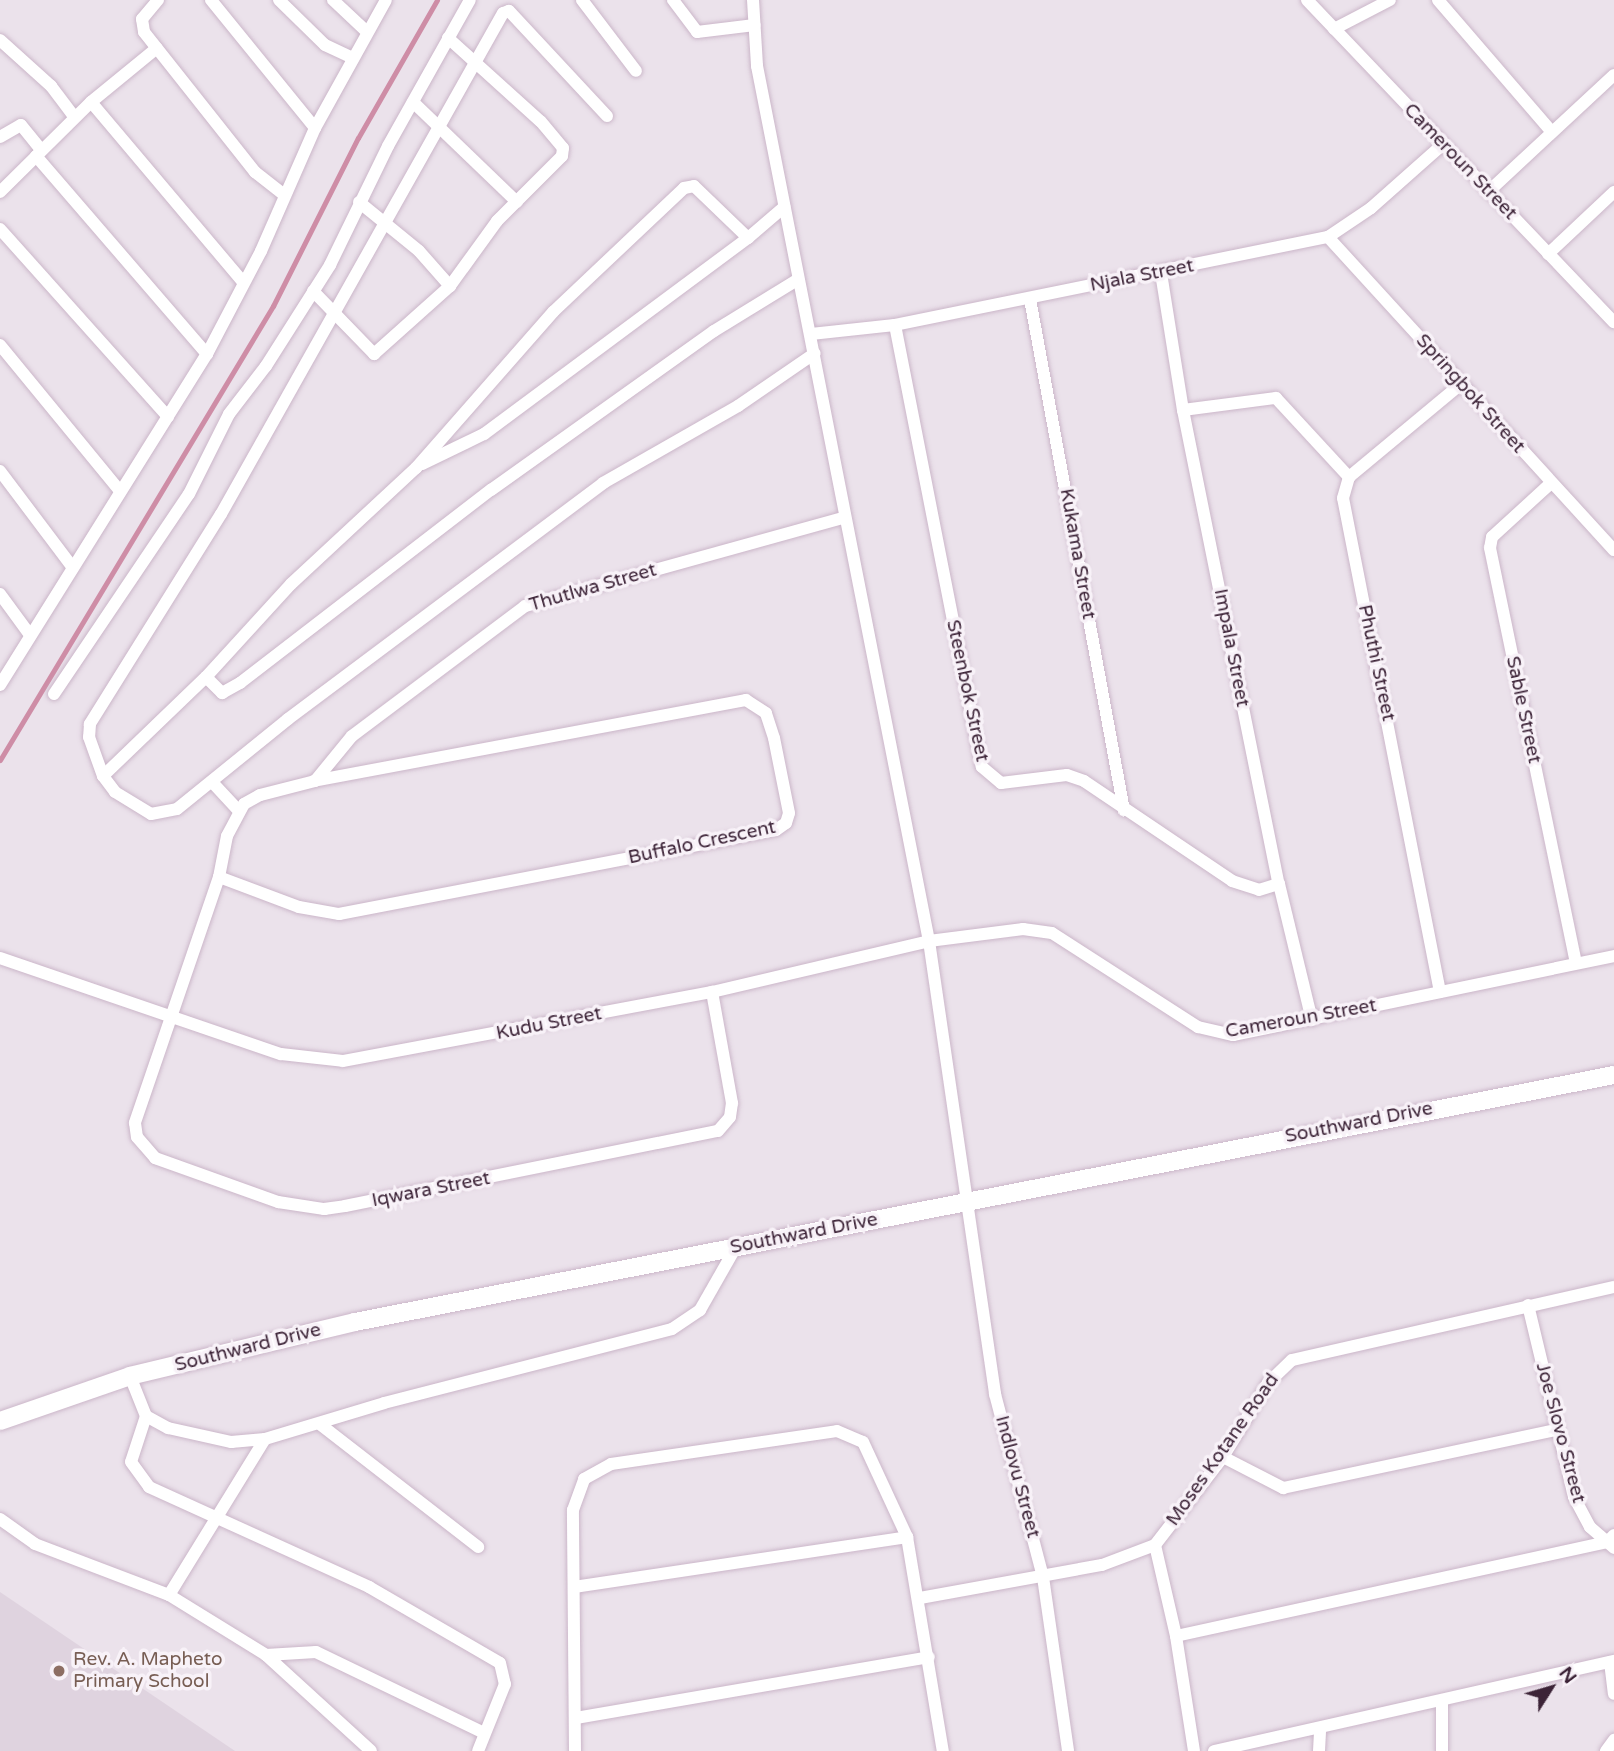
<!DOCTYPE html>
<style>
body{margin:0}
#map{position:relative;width:1614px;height:1751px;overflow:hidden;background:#ebe2eb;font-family:"Varela Round",sans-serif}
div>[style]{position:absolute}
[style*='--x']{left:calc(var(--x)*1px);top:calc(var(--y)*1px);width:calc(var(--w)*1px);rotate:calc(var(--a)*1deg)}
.built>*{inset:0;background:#dfd3df}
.stream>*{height:5px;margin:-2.5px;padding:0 2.5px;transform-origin:2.5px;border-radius:2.5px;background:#ce8da6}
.roads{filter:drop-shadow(0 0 2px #cbb6c9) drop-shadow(0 0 2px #cbb6c9)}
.street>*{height:12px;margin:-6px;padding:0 6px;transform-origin:6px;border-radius:6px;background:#fff}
.secondary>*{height:18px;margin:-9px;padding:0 9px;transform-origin:9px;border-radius:9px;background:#fff}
.dots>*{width:19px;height:19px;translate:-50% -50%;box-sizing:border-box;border:4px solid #f8f2f8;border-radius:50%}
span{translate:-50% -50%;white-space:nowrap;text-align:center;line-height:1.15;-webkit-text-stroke:7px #f8f2f8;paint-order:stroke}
.street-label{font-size:19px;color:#3c2337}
.education-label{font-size:19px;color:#785e54}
.left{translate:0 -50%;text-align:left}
.north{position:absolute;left:1516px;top:1653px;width:70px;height:70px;-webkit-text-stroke:5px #f8f2f8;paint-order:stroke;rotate:53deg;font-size:19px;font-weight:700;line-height:28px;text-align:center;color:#3c2337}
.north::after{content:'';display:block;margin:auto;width:24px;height:32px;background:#3c2337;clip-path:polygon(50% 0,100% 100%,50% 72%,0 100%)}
</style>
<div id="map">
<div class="built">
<div style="clip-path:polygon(0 1592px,235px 1751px,0 1751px)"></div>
</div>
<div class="stream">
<div style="--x:0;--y:760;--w:530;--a:-58.98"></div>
<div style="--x:273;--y:306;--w:188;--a:-63.2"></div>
<div style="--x:358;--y:138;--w:159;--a:-60.2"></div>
</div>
<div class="roads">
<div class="street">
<div style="--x:158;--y:0;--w:25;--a:130"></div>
<div style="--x:142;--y:19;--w:13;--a:81"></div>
<div style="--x:144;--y:32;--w:179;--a:51.6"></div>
<div style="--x:255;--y:172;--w:36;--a:38"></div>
<div style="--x:211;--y:0;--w:165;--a:50.9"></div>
<div style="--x:279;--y:0;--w:64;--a:44.4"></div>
<div style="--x:325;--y:45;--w:31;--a:25"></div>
<div style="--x:333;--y:0;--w:47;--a:43.3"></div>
<div style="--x:582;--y:0;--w:89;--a:52.7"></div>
<div style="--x:673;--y:0;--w:40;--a:53"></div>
<div style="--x:697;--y:32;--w:58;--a:-6.9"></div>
<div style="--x:753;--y:0;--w:66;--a:86.5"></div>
<div style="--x:757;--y:66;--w:892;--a:78.88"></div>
<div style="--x:929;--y:941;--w:458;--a:81.7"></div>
<div style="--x:995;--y:1394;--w:189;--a:75.3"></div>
<div style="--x:1043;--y:1577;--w:176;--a:81.8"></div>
<div style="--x:1307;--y:0;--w:445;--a:46.4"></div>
<div style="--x:1438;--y:0;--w:174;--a:49.2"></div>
<div style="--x:1334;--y:29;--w:63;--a:-27.4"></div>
<div style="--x:0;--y:40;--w:69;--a:42"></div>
<div style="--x:51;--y:86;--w:39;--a:53"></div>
<div style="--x:91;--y:102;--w:85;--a:-39.3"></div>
<div style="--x:413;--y:102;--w:144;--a:43.9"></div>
<div style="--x:607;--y:116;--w:144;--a:-133"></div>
<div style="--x:509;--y:11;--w:6;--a:162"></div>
<div style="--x:503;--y:13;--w:575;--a:119.37"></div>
<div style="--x:221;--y:514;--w:248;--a:122"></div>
<div style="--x:90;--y:724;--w:13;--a:94"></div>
<div style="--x:89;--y:737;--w:41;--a:70.3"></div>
<div style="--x:103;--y:776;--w:20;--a:53"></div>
<div style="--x:115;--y:792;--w:42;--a:31.4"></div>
<div style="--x:151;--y:814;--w:26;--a:-11"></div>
<div style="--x:177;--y:809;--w:143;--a:-39"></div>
<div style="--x:288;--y:719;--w:394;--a:-36.8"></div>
<div style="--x:603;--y:483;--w:155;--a:-29.7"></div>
<div style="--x:738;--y:406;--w:93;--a:-34.5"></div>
<div style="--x:0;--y:137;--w:24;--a:-30"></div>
<div style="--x:21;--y:125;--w:32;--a:51"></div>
<div style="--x:36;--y:156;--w:262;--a:49.2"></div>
<div style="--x:0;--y:192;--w:128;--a:-44.7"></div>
<div style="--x:91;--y:102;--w:236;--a:49.8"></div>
<div style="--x:1488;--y:192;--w:172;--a:-42.9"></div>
<div style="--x:359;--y:202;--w:77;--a:39.2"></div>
<div style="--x:419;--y:251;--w:47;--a:48.5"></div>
<div style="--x:450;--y:286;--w:80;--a:-54.1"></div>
<div style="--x:497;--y:221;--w:92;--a:-45"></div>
<div style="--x:562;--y:156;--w:8;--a:-83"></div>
<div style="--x:563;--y:148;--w:35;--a:-130"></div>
<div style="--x:540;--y:121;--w:124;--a:-137.9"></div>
<div style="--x:0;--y:229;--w:252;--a:48.2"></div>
<div style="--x:1328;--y:237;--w:424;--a:47.6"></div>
<div style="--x:1548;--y:254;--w:91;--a:-43.2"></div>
<div style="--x:1161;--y:273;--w:139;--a:80.9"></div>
<div style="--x:1183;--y:410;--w:484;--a:78.6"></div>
<div style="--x:1279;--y:884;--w:140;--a:76.4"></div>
<div style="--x:313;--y:291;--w:88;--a:45.9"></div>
<div style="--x:374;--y:354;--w:102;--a:-41.8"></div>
<div style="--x:1030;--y:299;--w:520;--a:79.58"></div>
<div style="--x:895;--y:325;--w:450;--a:78.9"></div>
<div style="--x:982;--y:767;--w:25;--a:40"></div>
<div style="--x:1001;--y:783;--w:66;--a:-6.9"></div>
<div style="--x:1067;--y:775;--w:18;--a:19"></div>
<div style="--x:1084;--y:781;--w:179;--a:34"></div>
<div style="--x:1232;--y:881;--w:28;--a:18"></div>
<div style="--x:1259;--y:890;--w:21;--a:-17"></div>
<div style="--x:811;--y:334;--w:84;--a:-6.1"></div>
<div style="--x:895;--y:325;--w:442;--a:-11.5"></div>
<div style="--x:1328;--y:237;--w:52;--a:-34"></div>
<div style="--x:1371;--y:208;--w:95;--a:-41.6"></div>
<div style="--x:0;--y:345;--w:189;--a:50.6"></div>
<div style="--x:1183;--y:410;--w:94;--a:-7.4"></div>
<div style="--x:1276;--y:398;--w:108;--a:47.3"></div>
<div style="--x:422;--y:464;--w:69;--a:-25.8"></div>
<div style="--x:484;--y:434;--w:329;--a:-36.6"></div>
<div style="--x:0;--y:471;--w:121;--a:53"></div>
<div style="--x:1551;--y:483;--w:80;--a:137.5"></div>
<div style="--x:1492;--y:537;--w:11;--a:100"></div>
<div style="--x:1490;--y:548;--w:424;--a:78.3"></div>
<div style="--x:0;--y:594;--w:51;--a:53.8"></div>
<div style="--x:206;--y:677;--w:23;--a:45"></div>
<div style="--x:222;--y:693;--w:21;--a:-29"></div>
<div style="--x:240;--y:683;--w:317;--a:-37.6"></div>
<div style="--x:491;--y:490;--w:274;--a:-35.5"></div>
<div style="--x:714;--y:331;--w:97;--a:-31.6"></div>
<div style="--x:0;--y:685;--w:390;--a:-58"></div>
<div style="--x:207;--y:354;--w:116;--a:-62.3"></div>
<div style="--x:261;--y:251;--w:134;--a:-66.3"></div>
<div style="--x:315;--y:128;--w:146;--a:-61"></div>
<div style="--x:54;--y:694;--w:241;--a:-56"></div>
<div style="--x:189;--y:494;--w:89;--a:-63.4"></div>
<div style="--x:229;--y:414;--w:61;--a:-52.4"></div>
<div style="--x:266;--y:366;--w:120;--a:-57.6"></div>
<div style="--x:330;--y:265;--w:132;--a:-64"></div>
<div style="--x:388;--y:146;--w:167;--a:-60.7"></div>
<div style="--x:103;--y:776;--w:143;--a:-43.9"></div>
<div style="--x:206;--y:677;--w:126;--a:-47.6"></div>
<div style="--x:291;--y:584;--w:171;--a:-42.9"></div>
<div style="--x:416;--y:468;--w:208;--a:-48.7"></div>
<div style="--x:553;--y:312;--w:180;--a:-43.4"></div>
<div style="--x:684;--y:188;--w:10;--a:-11"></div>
<div style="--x:694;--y:186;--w:75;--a:43.9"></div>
<div style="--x:748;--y:238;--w:48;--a:-40.7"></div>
<div style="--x:315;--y:781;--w:58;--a:-50.6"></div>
<div style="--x:352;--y:736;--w:216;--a:-36.9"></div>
<div style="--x:525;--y:606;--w:332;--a:-15.5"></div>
<div style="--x:212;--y:782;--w:38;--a:47"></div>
<div style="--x:219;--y:877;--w:85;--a:20.6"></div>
<div style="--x:299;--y:907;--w:41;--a:9.9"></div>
<div style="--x:339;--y:914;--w:445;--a:-10.9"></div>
<div style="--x:776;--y:830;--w:12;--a:-35"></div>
<div style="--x:786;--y:823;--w:10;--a:-73"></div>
<div style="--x:789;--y:813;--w:76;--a:-101.3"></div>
<div style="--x:774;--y:738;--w:26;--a:-108"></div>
<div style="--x:766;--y:713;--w:24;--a:-147"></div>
<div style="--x:746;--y:700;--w:439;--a:169.4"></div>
<div style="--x:315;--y:781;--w:57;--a:165.7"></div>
<div style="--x:260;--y:795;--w:18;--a:151"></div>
<div style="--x:244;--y:804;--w:36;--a:118"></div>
<div style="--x:227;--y:836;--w:42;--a:101"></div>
<div style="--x:219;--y:877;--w:260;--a:108.9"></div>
<div style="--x:135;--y:1123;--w:14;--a:82"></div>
<div style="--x:137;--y:1137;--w:28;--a:49"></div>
<div style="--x:155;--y:1158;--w:131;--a:19.7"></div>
<div style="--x:278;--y:1202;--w:47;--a:8.7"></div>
<div style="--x:324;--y:1209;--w:21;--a:-8"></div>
<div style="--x:345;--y:1206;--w:380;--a:-11.4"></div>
<div style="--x:718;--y:1131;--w:18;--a:-49"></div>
<div style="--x:730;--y:1117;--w:14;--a:-82"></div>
<div style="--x:732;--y:1103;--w:113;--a:-100.2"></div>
<div style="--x:0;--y:958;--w:297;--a:18.9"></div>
<div style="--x:281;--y:1054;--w:62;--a:6.4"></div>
<div style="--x:343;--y:1061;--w:375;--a:-10.6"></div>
<div style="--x:712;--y:992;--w:223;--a:-13.2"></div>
<div style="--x:929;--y:941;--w:95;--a:-7.3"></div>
<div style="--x:1023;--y:929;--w:29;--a:8"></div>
<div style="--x:1052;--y:933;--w:174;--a:32.8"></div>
<div style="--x:1198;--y:1027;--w:36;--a:13"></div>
<div style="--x:1233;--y:1035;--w:389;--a:-11.7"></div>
<div style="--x:1440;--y:992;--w:503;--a:-101.11"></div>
<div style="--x:1343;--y:498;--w:22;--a:-74"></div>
<div style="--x:1349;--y:477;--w:146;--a:-39.7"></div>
<div style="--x:1528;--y:1305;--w:197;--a:76.5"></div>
<div style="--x:1574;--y:1497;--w:34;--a:62"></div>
<div style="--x:1590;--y:1527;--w:32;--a:41"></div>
<div style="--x:130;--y:1376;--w:43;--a:68.2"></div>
<div style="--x:146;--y:1416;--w:25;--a:29"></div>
<div style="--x:168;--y:1428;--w:65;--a:12.5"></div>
<div style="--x:231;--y:1442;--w:34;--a:-5"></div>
<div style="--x:265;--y:1439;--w:124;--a:-16.8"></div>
<div style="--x:384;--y:1403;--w:297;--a:-14.4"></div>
<div style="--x:672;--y:1329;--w:34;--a:-34"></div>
<div style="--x:700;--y:1310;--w:73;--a:-60.3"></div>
<div style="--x:146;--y:1416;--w:48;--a:108.1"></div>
<div style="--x:131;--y:1462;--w:31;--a:54"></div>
<div style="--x:149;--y:1487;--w:242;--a:24.4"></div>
<div style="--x:369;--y:1587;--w:151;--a:30.1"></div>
<div style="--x:500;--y:1663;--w:22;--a:77"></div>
<div style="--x:505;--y:1684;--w:72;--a:111.9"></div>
<div style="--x:321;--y:1425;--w:199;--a:37.8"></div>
<div style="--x:1223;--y:1457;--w:68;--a:27.3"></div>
<div style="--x:1283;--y:1488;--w:278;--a:-12"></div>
<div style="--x:0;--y:1519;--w:43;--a:35.5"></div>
<div style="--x:35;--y:1544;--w:143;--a:20.8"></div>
<div style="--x:169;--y:1595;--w:114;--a:31.7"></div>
<div style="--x:266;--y:1655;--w:142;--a:42.4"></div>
<div style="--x:1155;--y:1545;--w:93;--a:77"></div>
<div style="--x:1176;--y:1636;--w:116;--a:81.1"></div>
<div style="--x:574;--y:1587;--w:337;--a:-8.5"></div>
<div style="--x:169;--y:1595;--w:183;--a:-58.4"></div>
<div style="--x:920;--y:1598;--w:185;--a:-10.3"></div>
<div style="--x:1102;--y:1565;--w:57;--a:-20.7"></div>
<div style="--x:1155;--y:1545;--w:111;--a:-52.3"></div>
<div style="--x:1223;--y:1457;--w:87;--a:-58.7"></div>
<div style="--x:1268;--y:1383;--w:33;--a:-44"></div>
<div style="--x:1292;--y:1360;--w:330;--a:-12.8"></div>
<div style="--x:1176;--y:1636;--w:441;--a:-12.3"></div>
<div style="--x:1607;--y:1542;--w:10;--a:-45"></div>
<div style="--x:266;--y:1655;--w:50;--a:-3.4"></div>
<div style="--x:316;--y:1652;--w:184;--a:25.7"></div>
<div style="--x:1610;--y:1662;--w:32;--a:83"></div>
<div style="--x:576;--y:1718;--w:358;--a:-9.8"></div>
<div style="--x:575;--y:1751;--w:241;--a:-90.5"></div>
<div style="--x:573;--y:1510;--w:33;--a:-70"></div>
<div style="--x:584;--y:1479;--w:31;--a:-29"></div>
<div style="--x:611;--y:1464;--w:228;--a:-8.3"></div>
<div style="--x:837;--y:1431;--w:28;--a:23"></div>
<div style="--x:863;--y:1442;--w:105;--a:65.1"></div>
<div style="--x:907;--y:1537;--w:217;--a:80.5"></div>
<div style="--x:1214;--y:1751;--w:410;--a:-12.7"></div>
<div style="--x:1319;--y:1751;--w:21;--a:-87"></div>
<div style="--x:1442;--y:1751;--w:49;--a:-90"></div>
<div style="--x:1606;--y:1751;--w:14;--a:-54"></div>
</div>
<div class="secondary">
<div style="--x:0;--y:1421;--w:138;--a:-19.1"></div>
<div style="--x:130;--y:1376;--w:231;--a:-13.5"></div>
<div style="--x:355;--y:1322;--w:1283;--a:-11.1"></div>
</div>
</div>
<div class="dots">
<div style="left:59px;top:1671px;background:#8d6e63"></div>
</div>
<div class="street-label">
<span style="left:1460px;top:162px;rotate:46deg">Cameroun Street</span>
<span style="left:1142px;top:276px;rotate:-11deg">Njala Street</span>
<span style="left:1470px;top:394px;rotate:48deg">Springbok Street</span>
<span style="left:1077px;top:554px;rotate:80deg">Kukama Street</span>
<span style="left:593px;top:588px;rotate:-16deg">Thutlwa Street</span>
<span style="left:1231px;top:648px;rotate:79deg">Impala Street</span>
<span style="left:1376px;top:663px;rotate:78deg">Phuthi Street</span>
<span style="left:967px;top:691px;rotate:78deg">Steenbok Street</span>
<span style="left:1523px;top:710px;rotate:78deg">Sable Street</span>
<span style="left:702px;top:843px;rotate:-12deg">Buffalo Crescent</span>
<span style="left:1301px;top:1019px;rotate:-10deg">Cameroun Street</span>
<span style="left:549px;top:1024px;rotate:-11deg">Kudu Street</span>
<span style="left:1359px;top:1123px;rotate:-11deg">Southward Drive</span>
<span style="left:431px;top:1190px;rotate:-11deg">Iqwara Street</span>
<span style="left:804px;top:1234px;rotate:-11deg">Southward Drive</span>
<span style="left:248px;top:1348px;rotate:-14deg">Southward Drive</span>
<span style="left:1560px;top:1433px;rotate:75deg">Joe Slovo Street</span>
<span style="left:1223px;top:1450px;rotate:-55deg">Moses Kotane Road</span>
<span style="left:1017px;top:1477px;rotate:75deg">Indlovu Street</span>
</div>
<div class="education-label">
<span class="left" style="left:73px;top:1671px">Rev. A. Mapheto<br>Primary School</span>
</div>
<div class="north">N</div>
</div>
